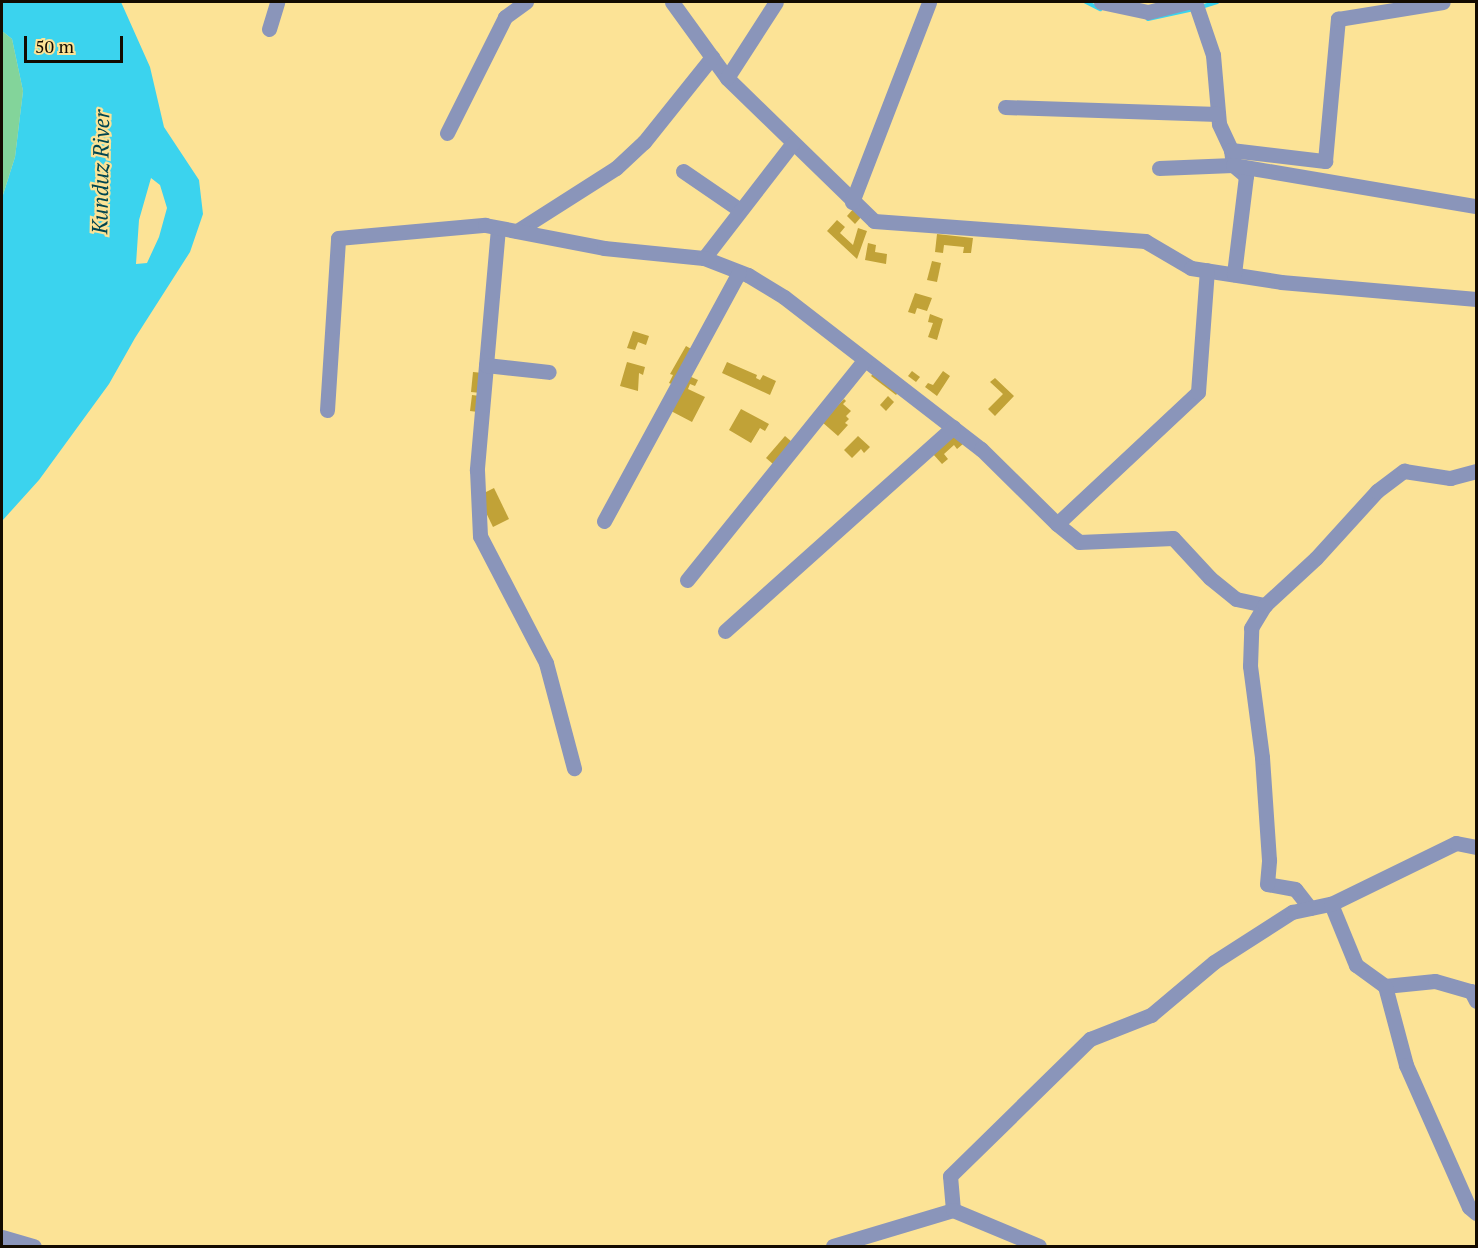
<!DOCTYPE html>
<style>
body{margin:0}
#map{position:relative;width:1478px;height:1248px;overflow:hidden;background:#fce396;font-family:"PT Serif",serif}
div>[style]{position:absolute}
[style*='--x']{left:calc(var(--x)*1px);top:calc(var(--y)*1px);width:calc(var(--w)*1px);rotate:calc(var(--a)*1deg)}
.green>*{inset:0;background:#83d49a}
.water>*{inset:0;background:#3bd3ee}
.stream>*{height:4px;margin:-2px;padding:0 2px;transform-origin:2px;border-radius:2px;background:#3bd3ee}
.building>*{inset:0;background:#c1a237}
.minor>*{height:15px;margin:-7.5px;padding:0 7.5px;transform-origin:7.5px;border-radius:7.5px;background:#8a95ba}
span{translate:-50% -50%;white-space:nowrap;text-align:center;line-height:1.15;-webkit-text-stroke:4.5px #fce396;paint-order:stroke}
.water-label{font-size:22px;color:#004550;font-style:italic}
.frame{position:absolute;inset:0;border:3px solid #130b00;pointer-events:none}
.scale{position:absolute;left:24px;top:36px;width:99px;height:27px;box-sizing:border-box;border:3px solid #130b00;border-top:0;padding-left:8px;font-size:18px;line-height:21px;white-space:nowrap;color:#130b00;-webkit-text-stroke:4px #fce396;paint-order:stroke}
</style>
<div id="map">
<div class="green">
<div style="clip-path:polygon(2px 31px,12px 39px,23px 91px,15px 157px,2px 198px)"></div>
</div>
<div class="water">
<div style="clip-path:polygon(evenodd,2px 2px,121px 2px,150px 67px,164px 127px,199px 180px,203px 214px,190px 252px,135px 338px,109px 384px,39px 480px,2px 521px,2px 198px,15px 157px,23px 91px,12px 39px,2px 31px,2px 2px,151px 178px,160px 185px,167px 208px,159px 237px,147px 263px,136px 264px,139px 220px,151px 178px)"></div>
</div>
<div class="stream">
<div style="--x:1086;--y:2;--w:16;--a:27"></div>
<div style="--x:1201;--y:7;--w:17;--a:-17"></div>
<div style="--x:1148;--y:19;--w:47;--a:-12.3"></div>
</div>
<div class="building">
<div style="clip-path:polygon(854px 208px,862px 216px,855px 224px,847px 216px)"></div>
<div style="clip-path:polygon(837px 220px,845px 227px,840px 233px,853px 245px,858px 228px,867px 231px,857px 259px,827px 231px)"></div>
<div style="clip-path:polygon(937px 234px,973px 238px,971px 253px,963px 253px,964px 247px,944px 245px,943px 253px,935px 252px)"></div>
<div style="clip-path:polygon(868px 243px,876px 245px,875px 252px,887px 254px,886px 264px,865px 260px)"></div>
<div style="clip-path:polygon(932px 261px,941px 263px,937px 282px,927px 280px)"></div>
<div style="clip-path:polygon(915px 293px,932px 298px,927px 311px,917px 308px,915px 314px,908px 312px)"></div>
<div style="clip-path:polygon(930px 314px,943px 319px,937px 340px,928px 337px,933px 323px,928px 322px)"></div>
<div style="clip-path:polygon(633px 331px,649px 336px,646px 345px,638px 342px,635px 350px,627px 348px)"></div>
<div style="clip-path:polygon(686px 346px,693px 350px,674px 385px,669px 383px,673px 375px,670px 374px)"></div>
<div style="clip-path:polygon(627px 362px,645px 367px,643px 375px,639px 373px,638px 391px,620px 386px)"></div>
<div style="clip-path:polygon(727px 362px,757px 375px,756px 378px,760px 380px,763px 375px,776px 381px,770px 395px,722px 373px)"></div>
<div style="clip-path:polygon(876px 371px,900px 390px,896px 395px,871px 376px)"></div>
<div style="clip-path:polygon(912px 371px,920px 377px,916px 382px,908px 376px)"></div>
<div style="clip-path:polygon(943px 371px,950px 376px,937px 396px,925px 387px,928px 383px,933px 385px)"></div>
<div style="clip-path:polygon(473px 372px,483px 373px,481px 393px,471px 392px)"></div>
<div style="clip-path:polygon(689px 376px,698px 380px,695px 386px,690px 384px,688px 389px,705px 397px,692px 422px,671px 411px)"></div>
<div style="clip-path:polygon(995px 378px,1014px 396px,995px 416px,988px 409px,1003px 394px,990px 382px)"></div>
<div style="clip-path:polygon(472px 395px,480px 396px,478px 412px,470px 411px)"></div>
<div style="clip-path:polygon(888px 396px,894px 402px,886px 411px,880px 405px)"></div>
<div style="clip-path:polygon(844px 399px,846px 401px,843px 404px,851px 411px,846px 416px,849px 419px,845px 423px,848px 425px,838px 436px,822px 422px)"></div>
<div style="clip-path:polygon(741px 409px,769px 424px,765px 431px,760px 428px,751px 443px,729px 430px)"></div>
<div style="clip-path:polygon(955px 435px,963px 444px,957px 449px,954px 445px,944px 454px,948px 459px,942px 464px,933px 454px)"></div>
<div style="clip-path:polygon(785px 436px,792px 442px,773px 464px,766px 458px)"></div>
<div style="clip-path:polygon(858px 436px,870px 447px,864px 453px,861px 449px,852px 458px,844px 450px)"></div>
<div style="clip-path:polygon(494px 488px,509px 519px,493px 527px,478px 496px)"></div>
</div>
<div class="minor">
<div style="--x:672;--y:2;--w:94;--a:54.1"></div>
<div style="--x:727;--y:78;--w:205;--a:44.2"></div>
<div style="--x:874;--y:221;--w:272;--a:4.2"></div>
<div style="--x:1145;--y:241;--w:53;--a:30.4"></div>
<div style="--x:1191;--y:268;--w:91;--a:8.8"></div>
<div style="--x:1281;--y:282;--w:196;--a:5"></div>
<div style="--x:1101;--y:2;--w:48;--a:12"></div>
<div style="--x:1148;--y:12;--w:41;--a:-14"></div>
<div style="--x:1195;--y:2;--w:56;--a:71.2"></div>
<div style="--x:1213;--y:55;--w:69;--a:85"></div>
<div style="--x:1219;--y:124;--w:29;--a:65"></div>
<div style="--x:1231;--y:150;--w:15;--a:82"></div>
<div style="--x:1233;--y:165;--w:17;--a:40"></div>
<div style="--x:1246;--y:176;--w:99;--a:97"></div>
<div style="--x:269;--y:29;--w:28;--a:-73"></div>
<div style="--x:727;--y:78;--w:90;--a:-57.2"></div>
<div style="--x:1005;--y:107;--w:213;--a:1.9"></div>
<div style="--x:447;--y:133;--w:130;--a:-63.4"></div>
<div style="--x:505;--y:17;--w:26;--a:-36"></div>
<div style="--x:1231;--y:150;--w:95;--a:6.7"></div>
<div style="--x:1325;--y:161;--w:143;--a:-84.8"></div>
<div style="--x:1338;--y:19;--w:106;--a:-9.2"></div>
<div style="--x:1159;--y:168;--w:74;--a:-2.3"></div>
<div style="--x:1233;--y:165;--w:246;--a:9.6"></div>
<div style="--x:683;--y:171;--w:69;--a:34.4"></div>
<div style="--x:852;--y:202;--w:214;--a:-68.9"></div>
<div style="--x:498;--y:228;--w:243;--a:95"></div>
<div style="--x:477;--y:470;--w:66;--a:87.4"></div>
<div style="--x:480;--y:536;--w:143;--a:62.5"></div>
<div style="--x:546;--y:663;--w:109;--a:75.1"></div>
<div style="--x:517;--y:231;--w:117;--a:-32.5"></div>
<div style="--x:616;--y:168;--w:38;--a:-43"></div>
<div style="--x:644;--y:142;--w:109;--a:-51.3"></div>
<div style="--x:704;--y:258;--w:145;--a:-52.3"></div>
<div style="--x:486;--y:365;--w:63;--a:6.3"></div>
<div style="--x:327;--y:410;--w:172;--a:-86.3"></div>
<div style="--x:338;--y:238;--w:148;--a:-5.1"></div>
<div style="--x:485;--y:225;--w:121;--a:10.9"></div>
<div style="--x:604;--y:248;--w:100;--a:5.7"></div>
<div style="--x:704;--y:258;--w:47;--a:21.1"></div>
<div style="--x:748;--y:275;--w:42;--a:31.4"></div>
<div style="--x:784;--y:297;--w:249;--a:37.7"></div>
<div style="--x:981;--y:449;--w:107;--a:44.6"></div>
<div style="--x:1057;--y:524;--w:28;--a:39"></div>
<div style="--x:1079;--y:542;--w:94;--a:-2.4"></div>
<div style="--x:1173;--y:538;--w:54;--a:47.2"></div>
<div style="--x:1210;--y:578;--w:33;--a:39"></div>
<div style="--x:1236;--y:599;--w:30;--a:12"></div>
<div style="--x:604;--y:521;--w:283;--a:-61.5"></div>
<div style="--x:1057;--y:524;--w:193;--a:-43.1"></div>
<div style="--x:1198;--y:392;--w:122;--a:-85.8"></div>
<div style="--x:687;--y:580;--w:282;--a:-51.1"></div>
<div style="--x:725;--y:631;--w:306;--a:-41.8"></div>
<div style="--x:1331;--y:904;--w:66;--a:67.7"></div>
<div style="--x:1356;--y:965;--w:36;--a:36"></div>
<div style="--x:1385;--y:986;--w:50;--a:-5.7"></div>
<div style="--x:1435;--y:981;--w:37;--a:16"></div>
<div style="--x:1471;--y:991;--w:11;--a:63"></div>
<div style="--x:1310;--y:908;--w:24;--a:-128"></div>
<div style="--x:1295;--y:889;--w:28;--a:-170"></div>
<div style="--x:1267;--y:884;--w:24;--a:-85"></div>
<div style="--x:1269;--y:860;--w:103;--a:-93.9"></div>
<div style="--x:1262;--y:757;--w:92;--a:-97.5"></div>
<div style="--x:1250;--y:666;--w:38;--a:-88"></div>
<div style="--x:1251;--y:628;--w:27;--a:-59"></div>
<div style="--x:1265;--y:605;--w:69;--a:-42.7"></div>
<div style="--x:1316;--y:558;--w:91;--a:-47.7"></div>
<div style="--x:1377;--y:491;--w:34;--a:-37"></div>
<div style="--x:1404;--y:471;--w:47;--a:8.7"></div>
<div style="--x:1450;--y:478;--w:27;--a:-15"></div>
<div style="--x:1385;--y:986;--w:82;--a:75.1"></div>
<div style="--x:1406;--y:1065;--w:155;--a:66.1"></div>
<div style="--x:1469;--y:1207;--w:9;--a:41"></div>
<div style="--x:953;--y:1210;--w:34;--a:-95"></div>
<div style="--x:950;--y:1176;--w:196;--a:-44.4"></div>
<div style="--x:1090;--y:1039;--w:66;--a:-21.5"></div>
<div style="--x:1151;--y:1015;--w:82;--a:-40.1"></div>
<div style="--x:1214;--y:962;--w:93;--a:-32.7"></div>
<div style="--x:1292;--y:912;--w:40;--a:-12"></div>
<div style="--x:1331;--y:904;--w:139;--a:-26"></div>
<div style="--x:1456;--y:843;--w:20;--a:11"></div>
<div style="--x:2;--y:1237;--w:33;--a:16"></div>
<div style="--x:833;--y:1246;--w:125;--a:-16.7"></div>
<div style="--x:953;--y:1210;--w:93;--a:22.7"></div>
</div>
<div class="water-label">
<span style="left:100px;top:172px;rotate:-89deg">Kunduz River</span>
</div>
<div class="frame"></div>
<div class="scale">50 m</div>
</div>
